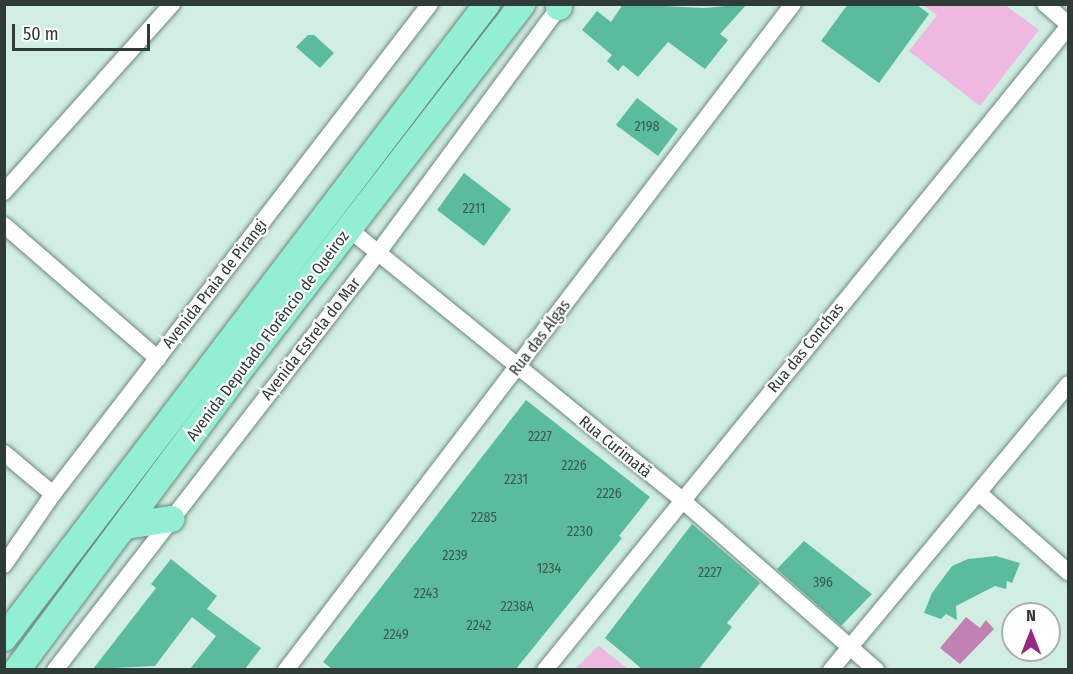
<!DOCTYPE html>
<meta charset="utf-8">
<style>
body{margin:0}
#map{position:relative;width:1073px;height:674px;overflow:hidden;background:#d0eee2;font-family:"Fira Sans Condensed",sans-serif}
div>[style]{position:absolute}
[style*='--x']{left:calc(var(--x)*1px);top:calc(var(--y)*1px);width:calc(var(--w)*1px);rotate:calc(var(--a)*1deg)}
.green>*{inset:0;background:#eeb8e0}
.water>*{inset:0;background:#c281b3}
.building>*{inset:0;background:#5bbc9d}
.roads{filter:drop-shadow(0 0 2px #6d887e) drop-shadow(0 0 2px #6d887e)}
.minor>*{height:16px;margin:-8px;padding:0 8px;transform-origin:8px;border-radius:8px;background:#fff}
.primary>*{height:26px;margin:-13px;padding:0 13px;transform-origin:13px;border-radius:13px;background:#93efd4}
span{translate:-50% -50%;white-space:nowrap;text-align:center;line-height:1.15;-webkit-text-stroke:4.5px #fff;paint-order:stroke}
.number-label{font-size:14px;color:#3a5b50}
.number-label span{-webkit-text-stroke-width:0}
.street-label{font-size:16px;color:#2f3b36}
.frame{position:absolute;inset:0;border:6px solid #2f3b36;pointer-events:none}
.north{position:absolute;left:1001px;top:602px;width:60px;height:60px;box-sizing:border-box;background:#fff;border:2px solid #acb1af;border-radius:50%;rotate:0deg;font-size:16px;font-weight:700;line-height:24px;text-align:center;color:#2f3b36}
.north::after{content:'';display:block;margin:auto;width:21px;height:27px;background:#972685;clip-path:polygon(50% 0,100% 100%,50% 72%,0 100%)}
.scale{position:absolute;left:12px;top:24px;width:138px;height:27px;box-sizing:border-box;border:3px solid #2f3b36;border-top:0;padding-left:8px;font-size:18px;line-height:21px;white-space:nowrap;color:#2f3b36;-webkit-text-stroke:4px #fff;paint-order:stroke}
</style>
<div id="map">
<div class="green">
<div style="clip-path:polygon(923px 5px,1005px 5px,1039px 30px,980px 106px,909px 51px,937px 15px)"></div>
<div style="clip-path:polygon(599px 645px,599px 646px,628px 669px,575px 669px)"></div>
</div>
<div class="water">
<div style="clip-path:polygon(966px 617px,980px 628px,986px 620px,994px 629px,960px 664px,940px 648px)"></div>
</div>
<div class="building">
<div style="clip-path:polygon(623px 4px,704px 8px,747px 4px,720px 34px,728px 40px,705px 69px,668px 42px,638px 77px,623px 65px,618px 71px,607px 61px,612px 55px,582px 30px,597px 11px,611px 22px)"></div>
<div style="clip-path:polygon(848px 4px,916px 4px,929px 14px,879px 83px,821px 41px)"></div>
<div style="clip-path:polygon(308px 35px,314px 35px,334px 53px,320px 68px,296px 47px)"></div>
<div style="clip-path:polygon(637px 98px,678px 129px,658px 156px,616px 125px)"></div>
<div style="clip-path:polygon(464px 173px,511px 209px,484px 246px,437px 210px)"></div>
<div style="clip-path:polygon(526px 400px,650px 497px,619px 536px,622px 538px,516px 669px,332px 669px,323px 662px)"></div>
<div style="clip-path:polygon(692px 524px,760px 583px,727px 623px,732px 627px,699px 669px,642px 669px,605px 638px)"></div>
<div style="clip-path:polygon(804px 541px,872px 594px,841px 626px,777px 569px)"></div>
<div style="clip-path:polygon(996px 556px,1020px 563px,1012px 583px,1007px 581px,1006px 589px,995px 586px,956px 606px,957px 620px,946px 614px,941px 619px,924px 613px,932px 593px,952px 566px,968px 559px)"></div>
<div style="clip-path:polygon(171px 559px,217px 596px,207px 609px,261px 648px,245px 669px,190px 669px,216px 636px,192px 617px,155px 666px,93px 669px,156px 588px,151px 584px)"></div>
</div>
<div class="roads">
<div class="minor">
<div style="--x:1045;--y:4;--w:30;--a:41"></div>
<div style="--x:4;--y:192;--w:252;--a:-48.2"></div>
<div style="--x:4;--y:225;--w:204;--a:41"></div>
<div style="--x:349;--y:229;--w:429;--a:39.1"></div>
<div style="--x:682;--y:500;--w:258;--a:41.2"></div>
<div style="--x:4;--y:453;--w:64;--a:39.9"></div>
<div style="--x:979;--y:493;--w:119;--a:41.6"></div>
<div style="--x:4;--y:565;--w:86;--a:-55.4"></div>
<div style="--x:53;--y:494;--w:618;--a:-52.43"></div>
<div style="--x:55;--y:670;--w:526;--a:-52.26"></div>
<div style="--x:377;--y:254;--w:310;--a:-53.6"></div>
<div style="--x:286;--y:670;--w:837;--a:-52.72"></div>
<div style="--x:545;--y:670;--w:829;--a:-50.88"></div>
<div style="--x:831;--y:670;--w:371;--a:-50.3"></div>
</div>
<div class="primary">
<div style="--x:559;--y:4;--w:3;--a:90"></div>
<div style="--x:126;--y:526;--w:46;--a:-8.8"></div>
<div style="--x:4;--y:638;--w:797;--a:-52.7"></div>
<div style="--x:17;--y:670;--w:366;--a:-53.4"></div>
<div style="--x:235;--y:376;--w:470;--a:-52.3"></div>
</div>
</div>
<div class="number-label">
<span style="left:647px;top:127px">2198</span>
<span style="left:474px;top:209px">2211</span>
<span style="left:540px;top:437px">2227</span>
<span style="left:574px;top:466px">2226</span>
<span style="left:516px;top:480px">2231</span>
<span style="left:609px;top:494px">2226</span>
<span style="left:484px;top:518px">2285</span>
<span style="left:580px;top:532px">2230</span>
<span style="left:455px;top:556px">2239</span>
<span style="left:549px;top:569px">1234</span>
<span style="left:710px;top:573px">2227</span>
<span style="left:823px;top:583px">396</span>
<span style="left:426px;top:594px">2243</span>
<span style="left:517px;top:607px">2238A</span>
<span style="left:479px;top:626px">2242</span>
<span style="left:396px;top:635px">2249</span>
</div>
<div class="street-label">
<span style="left:215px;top:284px;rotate:-52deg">Avenida Praia de Pirangi</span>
<span style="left:268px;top:336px;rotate:-53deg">Avenida Deputado Florêncio de Queiroz</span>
<span style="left:540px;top:338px;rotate:-53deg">Rua das Algas</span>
<span style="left:311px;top:339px;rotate:-52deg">Avenida Estrela do Mar</span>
<span style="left:806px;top:348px;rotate:-51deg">Rua das Conchas</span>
<span style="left:615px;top:447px;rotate:39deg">Rua Curimatã</span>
</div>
<div class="frame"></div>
<div class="north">N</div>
<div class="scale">50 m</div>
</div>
